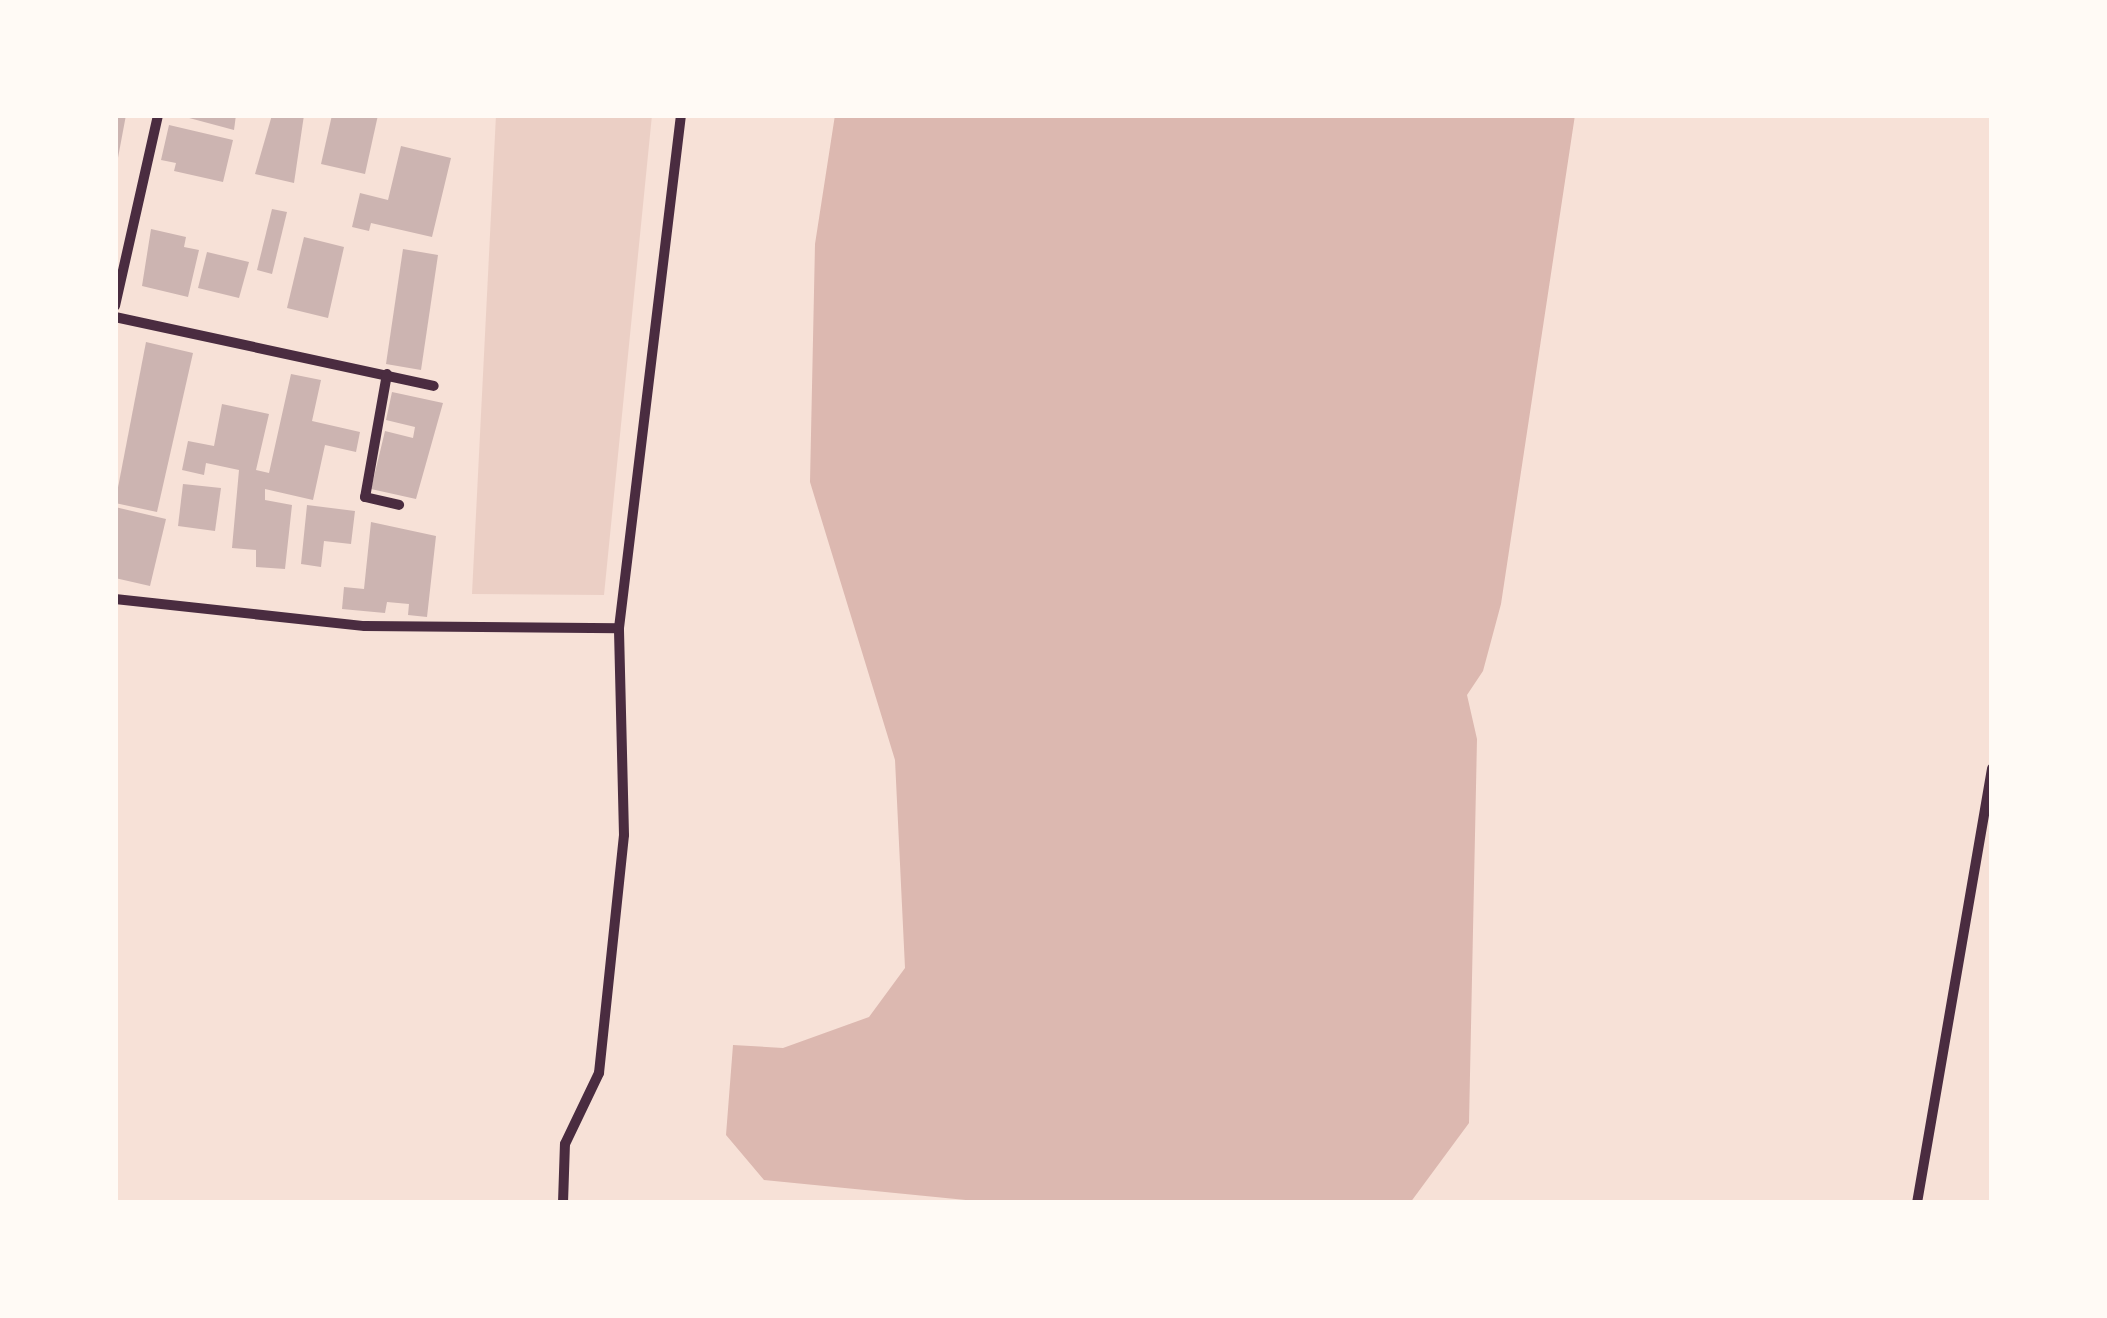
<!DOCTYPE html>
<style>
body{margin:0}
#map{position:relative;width:2107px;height:1318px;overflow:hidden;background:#f7e1d7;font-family:Bitter,serif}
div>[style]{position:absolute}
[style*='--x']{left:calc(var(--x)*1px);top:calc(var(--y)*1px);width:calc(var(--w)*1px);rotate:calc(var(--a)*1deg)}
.green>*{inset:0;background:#ebcfc5}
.water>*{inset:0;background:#dcb8b0}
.building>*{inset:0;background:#ccb4b1}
.minor>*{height:10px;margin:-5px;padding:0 5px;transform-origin:5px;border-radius:5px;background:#4a2c40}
span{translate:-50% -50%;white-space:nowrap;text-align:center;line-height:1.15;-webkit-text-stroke:10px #fffaf5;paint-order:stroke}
.frame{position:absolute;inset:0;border:118px solid #fffaf5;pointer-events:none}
</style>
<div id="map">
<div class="green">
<div style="clip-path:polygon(496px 115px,652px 115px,604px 595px,472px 594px)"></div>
</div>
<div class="water">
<div style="clip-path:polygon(835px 115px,1575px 115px,1501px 604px,1483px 671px,1467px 695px,1477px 739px,1469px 1123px,1410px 1203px,996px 1203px,764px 1180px,726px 1135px,733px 1045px,783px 1048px,869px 1017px,905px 968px,895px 760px,810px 482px,815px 244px)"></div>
</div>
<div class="building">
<div style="clip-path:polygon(115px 115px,126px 115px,117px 163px,115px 162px)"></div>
<div style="clip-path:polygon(178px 115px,236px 115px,234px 130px)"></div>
<div style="clip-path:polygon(272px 115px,304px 115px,294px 183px,255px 174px)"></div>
<div style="clip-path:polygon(332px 115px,378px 115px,365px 174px,321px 164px)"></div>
<div style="clip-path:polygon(169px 125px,233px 140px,223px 182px,174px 171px,176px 163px,161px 160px)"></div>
<div style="clip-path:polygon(401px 146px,451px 158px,432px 237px,371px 223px,369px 231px,352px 227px,360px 193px,388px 200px)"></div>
<div style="clip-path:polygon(272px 209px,287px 212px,272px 274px,257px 270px)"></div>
<div style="clip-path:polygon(151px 229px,186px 237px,184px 247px,199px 250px,188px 297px,142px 286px)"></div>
<div style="clip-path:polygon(304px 237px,344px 247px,328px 318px,287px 308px)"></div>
<div style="clip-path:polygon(403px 249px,438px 255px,421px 370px,386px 364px)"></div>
<div style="clip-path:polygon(207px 252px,249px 262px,239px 298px,198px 288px)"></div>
<div style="clip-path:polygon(146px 342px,193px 353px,157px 512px,115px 503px)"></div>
<div style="clip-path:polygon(291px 374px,321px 380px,312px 421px,360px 432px,356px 452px,325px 445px,313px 500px,265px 489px,265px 500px,292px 505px,285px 569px,256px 567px,256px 550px,232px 548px,239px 470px,206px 463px,204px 475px,182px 470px,188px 441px,214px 446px,222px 404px,269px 414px,256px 470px,269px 473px)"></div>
<div style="clip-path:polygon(392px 392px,443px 403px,416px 499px,371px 489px,385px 431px,413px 438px,415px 427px,386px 420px)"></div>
<div style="clip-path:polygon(183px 484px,221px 488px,215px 531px,178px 526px)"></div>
<div style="clip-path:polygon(307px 505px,355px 511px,351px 544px,324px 541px,321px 567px,301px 564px)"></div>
<div style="clip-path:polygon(115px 507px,166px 519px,150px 586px,115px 578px)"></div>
<div style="clip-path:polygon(371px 522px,436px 536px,427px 617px,408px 615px,409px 604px,387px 602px,385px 613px,342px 609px,344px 587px,364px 589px)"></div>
</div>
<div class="minor">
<div style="--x:115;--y:306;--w:196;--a:-77.3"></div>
<div style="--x:115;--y:317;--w:326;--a:12.2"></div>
<div style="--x:387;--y:374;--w:125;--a:100.1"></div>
<div style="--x:365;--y:497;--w:35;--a:13"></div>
<div style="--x:115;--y:599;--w:251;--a:6.2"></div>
<div style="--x:365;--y:626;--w:254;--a:0.5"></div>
<div style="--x:563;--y:1203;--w:59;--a:-88.1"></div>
<div style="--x:565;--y:1144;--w:79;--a:-64.4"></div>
<div style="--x:599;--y:1073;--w:239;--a:-84"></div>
<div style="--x:624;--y:835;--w:207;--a:-91.4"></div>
<div style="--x:619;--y:628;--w:517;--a:-83.11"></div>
<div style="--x:1917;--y:1203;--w:441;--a:-80.2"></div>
</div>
<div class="frame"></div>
</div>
